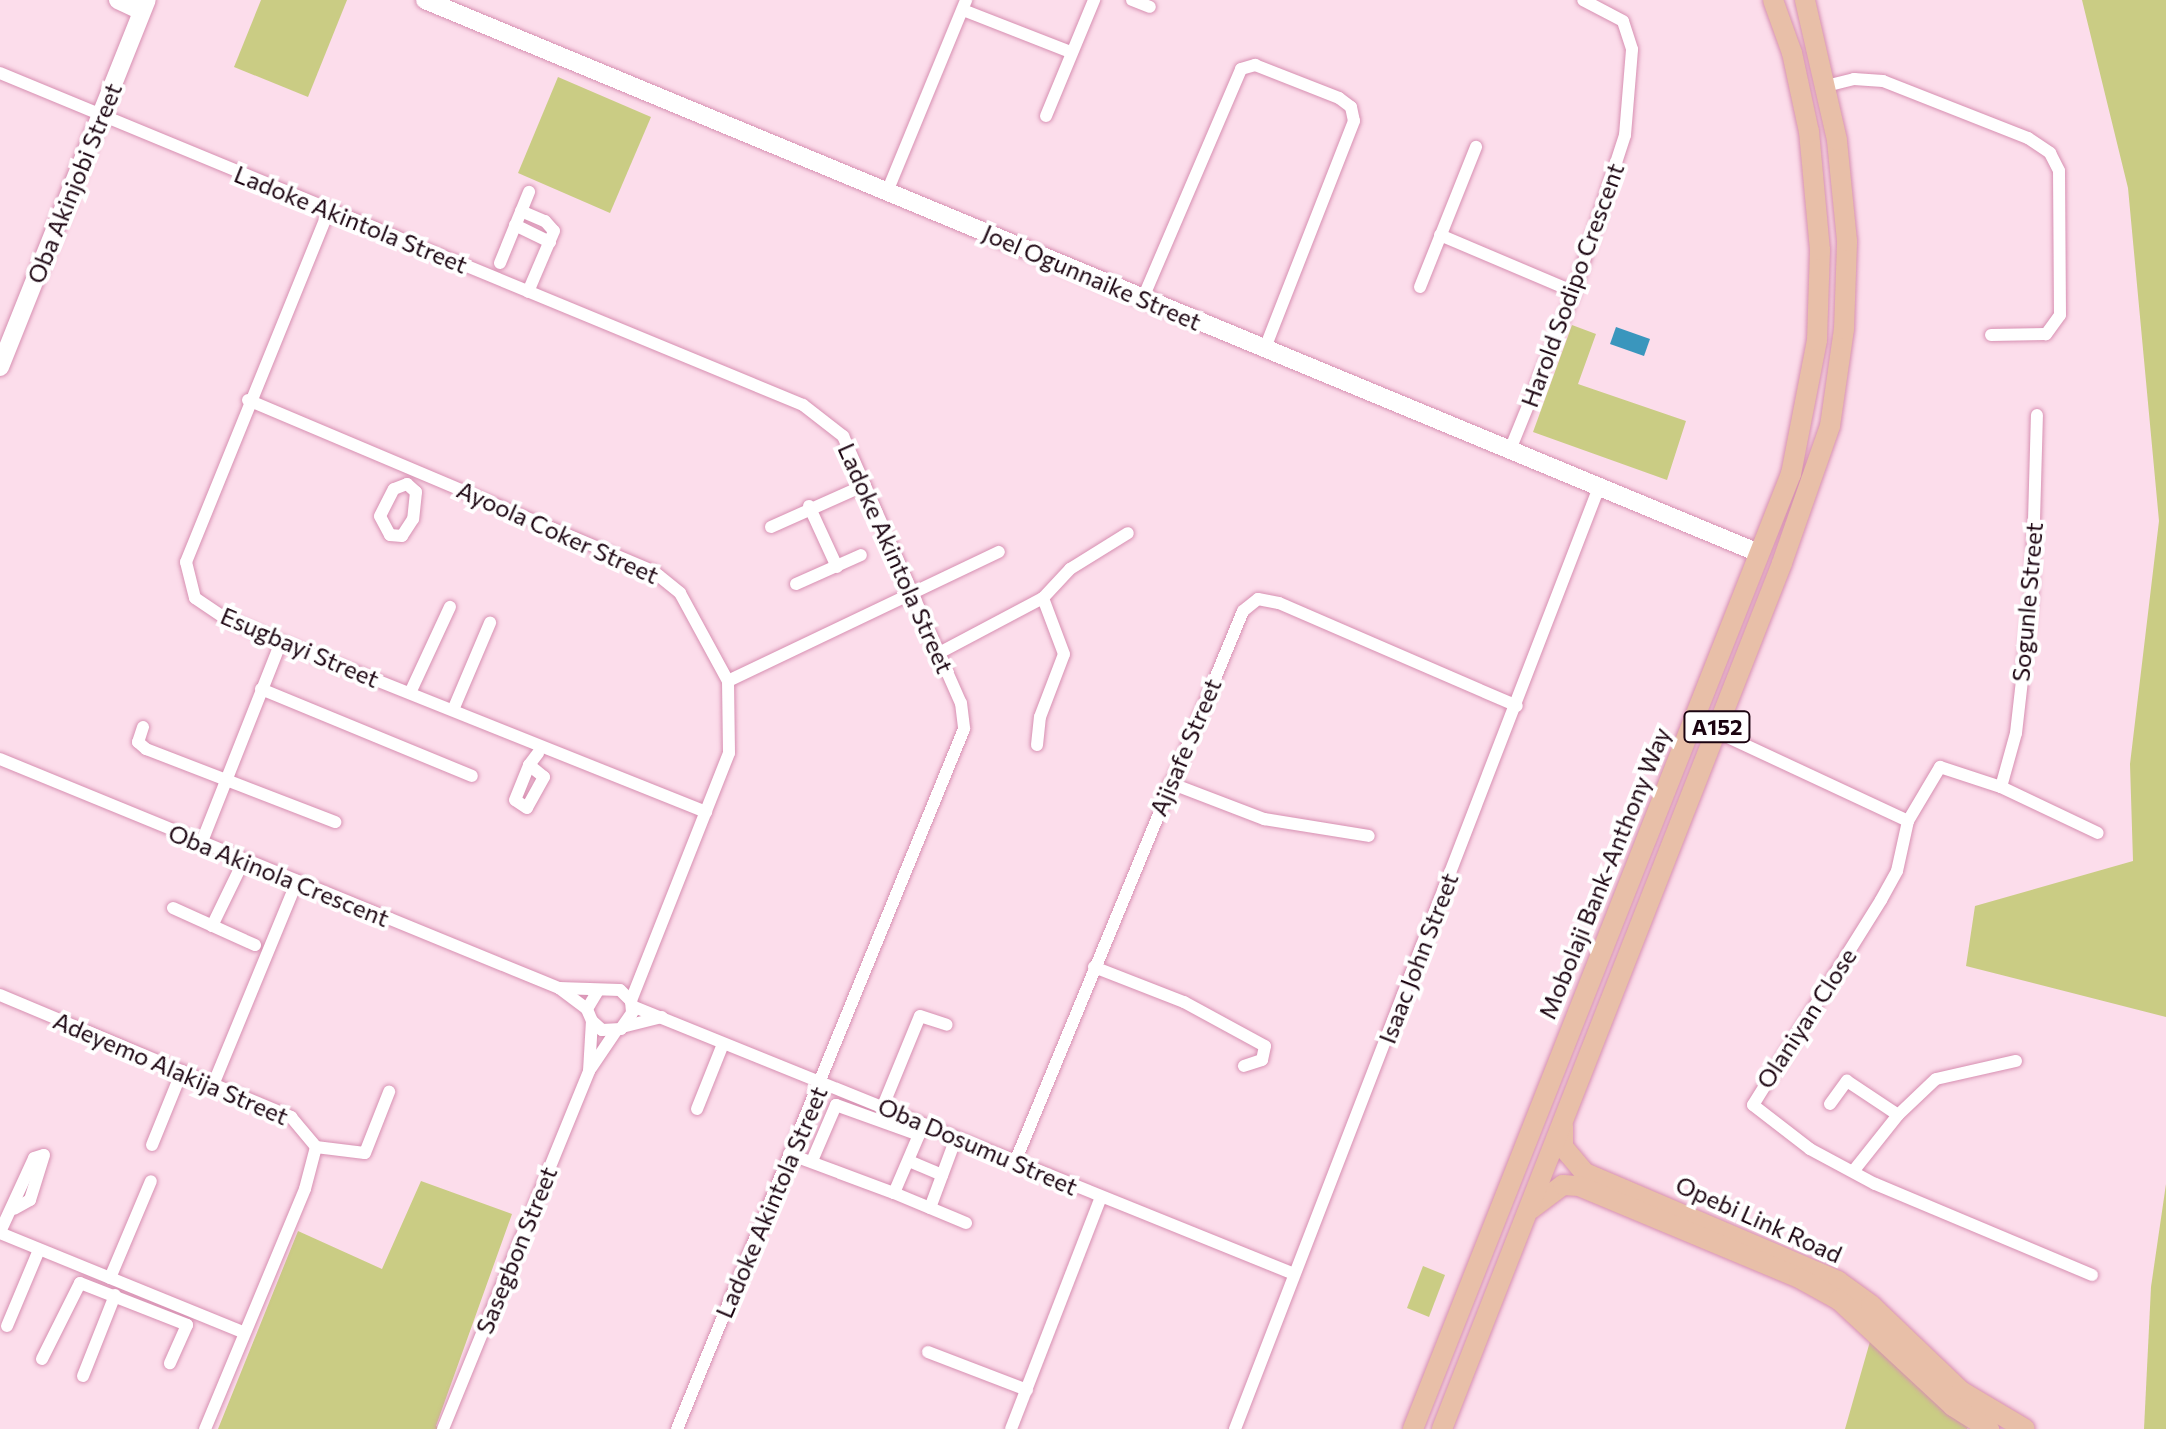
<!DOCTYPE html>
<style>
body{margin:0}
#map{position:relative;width:2166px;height:1429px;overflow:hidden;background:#fcddeb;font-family:Commissioner,sans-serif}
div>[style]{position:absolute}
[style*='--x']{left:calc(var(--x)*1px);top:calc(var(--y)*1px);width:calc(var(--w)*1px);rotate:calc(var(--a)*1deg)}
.green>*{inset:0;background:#cacc84}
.water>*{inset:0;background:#3a96bd}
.roads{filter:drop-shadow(0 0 2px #d790b2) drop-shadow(0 0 2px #d790b2)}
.street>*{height:12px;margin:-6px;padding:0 6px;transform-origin:6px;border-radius:6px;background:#fff}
.secondary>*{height:18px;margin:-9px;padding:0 9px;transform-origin:9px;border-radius:9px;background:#fff}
.primary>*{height:20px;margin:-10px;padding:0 10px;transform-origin:10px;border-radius:10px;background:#e8bfa8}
span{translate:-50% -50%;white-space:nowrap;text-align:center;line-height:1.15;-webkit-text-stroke:8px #fff;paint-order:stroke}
.shield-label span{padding:2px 6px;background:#fff;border:2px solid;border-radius:6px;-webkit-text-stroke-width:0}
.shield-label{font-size:22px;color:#1b0410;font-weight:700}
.street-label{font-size:24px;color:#1b0410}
</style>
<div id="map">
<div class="green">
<div style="clip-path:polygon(261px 0,347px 0,308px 97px,234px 67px)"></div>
<div style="clip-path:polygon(2082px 0,2166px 0,2166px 1017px,1966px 966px,1975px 906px,2133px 861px,2130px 764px,2159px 521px,2128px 188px)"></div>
<div style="clip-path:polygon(558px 77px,651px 117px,610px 213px,518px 173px)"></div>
<div style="clip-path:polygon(1572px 325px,1596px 334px,1578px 384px,1686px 421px,1667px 480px,1533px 432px)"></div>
<div style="clip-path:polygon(421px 1181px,512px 1214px,436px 1426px,445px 1429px,218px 1429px,298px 1231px,382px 1269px)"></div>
<div style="clip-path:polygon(2166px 1184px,2166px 1429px,2144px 1429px,2151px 1287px)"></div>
<div style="clip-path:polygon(1423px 1266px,1445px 1275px,1429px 1317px,1407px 1308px)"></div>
<div style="clip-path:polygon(1871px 1338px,1968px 1427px,1967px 1429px,1845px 1429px)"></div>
</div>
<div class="water">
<div style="clip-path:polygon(1616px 327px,1650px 339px,1644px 356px,1610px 344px)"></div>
</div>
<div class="roads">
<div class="street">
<div style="--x:1132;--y:0;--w:19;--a:21"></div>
<div style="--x:963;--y:10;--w:115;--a:21.4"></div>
<div style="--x:0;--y:73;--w:869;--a:22.46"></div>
<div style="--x:803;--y:405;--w:51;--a:37.8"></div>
<div style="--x:843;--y:436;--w:292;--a:66.2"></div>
<div style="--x:961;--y:703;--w:26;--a:83"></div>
<div style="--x:964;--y:729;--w:757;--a:112.29"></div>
<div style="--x:1826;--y:86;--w:29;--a:-14"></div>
<div style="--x:1854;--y:79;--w:29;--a:4"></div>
<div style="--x:1883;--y:81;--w:156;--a:21.5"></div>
<div style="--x:2028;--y:138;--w:27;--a:34"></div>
<div style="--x:2050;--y:153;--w:20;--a:63"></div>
<div style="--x:2059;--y:171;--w:144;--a:89.6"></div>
<div style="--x:2060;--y:315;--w:24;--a:126"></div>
<div style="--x:2046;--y:334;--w:55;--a:179"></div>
<div style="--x:1046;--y:116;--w:126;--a:-67.5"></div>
<div style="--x:887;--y:192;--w:208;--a:-67.6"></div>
<div style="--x:329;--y:210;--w:380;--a:112.1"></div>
<div style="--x:186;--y:562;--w:37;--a:76"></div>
<div style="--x:195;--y:598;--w:34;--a:34"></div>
<div style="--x:223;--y:617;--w:63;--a:23.3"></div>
<div style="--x:281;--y:642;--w:458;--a:21.8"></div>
<div style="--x:521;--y:211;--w:26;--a:23"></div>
<div style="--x:545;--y:221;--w:13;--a:48"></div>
<div style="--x:554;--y:231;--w:66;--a:113.1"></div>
<div style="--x:515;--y:225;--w:39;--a:26"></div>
<div style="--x:1440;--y:235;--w:146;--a:23"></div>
<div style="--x:500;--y:263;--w:77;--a:-67.8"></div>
<div style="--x:1420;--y:287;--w:151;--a:-68.2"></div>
<div style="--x:1143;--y:298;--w:249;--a:-66.8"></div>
<div style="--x:1241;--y:69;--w:15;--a:-16"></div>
<div style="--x:1255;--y:65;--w:90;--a:21.4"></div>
<div style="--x:1339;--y:98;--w:15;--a:37"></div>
<div style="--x:1351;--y:107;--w:14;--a:78"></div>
<div style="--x:1354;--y:121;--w:244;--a:111.4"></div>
<div style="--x:248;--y:400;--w:440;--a:22.9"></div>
<div style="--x:653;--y:571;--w:35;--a:39"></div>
<div style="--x:680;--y:593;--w:100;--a:61.4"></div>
<div style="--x:728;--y:681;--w:72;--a:89.2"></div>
<div style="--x:729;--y:753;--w:267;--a:111.6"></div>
<div style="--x:1510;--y:450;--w:170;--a:-67.9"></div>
<div style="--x:1574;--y:292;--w:165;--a:-72"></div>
<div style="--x:1625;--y:135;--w:86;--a:-85.3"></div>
<div style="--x:1632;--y:49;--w:29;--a:-108"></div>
<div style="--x:1623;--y:21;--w:45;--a:-152.3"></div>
<div style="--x:407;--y:484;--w:12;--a:42"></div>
<div style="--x:416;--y:492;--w:27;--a:96"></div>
<div style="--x:413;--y:519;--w:20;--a:123"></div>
<div style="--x:402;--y:536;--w:12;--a:-175"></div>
<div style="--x:390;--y:535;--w:21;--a:-118"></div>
<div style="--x:380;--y:516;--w:30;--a:-63"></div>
<div style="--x:394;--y:489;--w:14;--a:-21"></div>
<div style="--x:809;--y:506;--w:67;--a:65.3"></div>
<div style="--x:771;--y:527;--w:103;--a:-24.1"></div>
<div style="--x:796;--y:584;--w:71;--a:-24"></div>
<div style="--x:939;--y:653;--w:118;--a:-27.9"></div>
<div style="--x:1043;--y:598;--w:40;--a:-47"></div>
<div style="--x:1070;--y:569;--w:68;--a:-31.8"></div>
<div style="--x:728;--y:681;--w:300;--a:-25.5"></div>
<div style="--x:261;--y:689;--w:228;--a:22.4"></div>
<div style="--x:410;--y:693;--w:95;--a:-65.1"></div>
<div style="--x:453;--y:710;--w:95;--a:-67"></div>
<div style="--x:143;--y:727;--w:16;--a:108"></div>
<div style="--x:138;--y:742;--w:11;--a:41"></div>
<div style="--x:146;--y:749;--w:203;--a:21.1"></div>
<div style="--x:1715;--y:731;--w:213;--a:25"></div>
<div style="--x:1037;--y:745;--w:28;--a:-84"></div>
<div style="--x:1040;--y:717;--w:67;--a:-69.1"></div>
<div style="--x:1064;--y:654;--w:60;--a:-110.6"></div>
<div style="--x:0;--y:759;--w:604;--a:22.28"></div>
<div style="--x:559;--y:988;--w:35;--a:37"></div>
<div style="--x:529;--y:765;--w:19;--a:39"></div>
<div style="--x:544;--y:777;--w:35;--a:119"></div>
<div style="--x:527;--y:808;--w:14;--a:-146"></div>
<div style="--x:515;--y:800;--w:38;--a:-68"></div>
<div style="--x:529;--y:765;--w:15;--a:-53"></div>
<div style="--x:1170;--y:783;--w:101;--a:21"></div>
<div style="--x:1264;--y:819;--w:106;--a:9.2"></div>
<div style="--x:2001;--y:787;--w:56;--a:-74.5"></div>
<div style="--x:2016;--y:733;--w:142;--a:-83.5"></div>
<div style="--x:2032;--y:592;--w:177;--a:-88.4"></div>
<div style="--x:201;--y:844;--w:217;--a:-68.4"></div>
<div style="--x:173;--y:908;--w:90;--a:24.3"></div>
<div style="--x:212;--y:926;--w:73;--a:-64.1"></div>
<div style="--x:1094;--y:967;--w:97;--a:21.3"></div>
<div style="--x:1184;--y:1002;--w:92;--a:28.5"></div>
<div style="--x:1265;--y:1046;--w:14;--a:102"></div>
<div style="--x:1262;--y:1060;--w:19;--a:162"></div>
<div style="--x:559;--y:988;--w:61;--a:1.9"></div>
<div style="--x:620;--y:990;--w:16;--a:45"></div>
<div style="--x:631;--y:1001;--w:12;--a:85"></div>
<div style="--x:632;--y:1013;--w:19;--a:125"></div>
<div style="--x:621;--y:1029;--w:19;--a:177"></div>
<div style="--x:602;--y:1030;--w:13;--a:-138"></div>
<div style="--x:592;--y:1021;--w:13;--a:-113"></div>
<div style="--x:587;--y:1009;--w:21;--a:-59"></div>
<div style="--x:0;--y:995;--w:316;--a:22.7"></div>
<div style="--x:291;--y:1117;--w:39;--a:50"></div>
<div style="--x:316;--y:1147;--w:43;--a:104.7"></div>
<div style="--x:305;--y:1189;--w:260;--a:112.6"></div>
<div style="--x:632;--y:1006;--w:714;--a:22.04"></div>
<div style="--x:626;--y:1026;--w:37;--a:-14"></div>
<div style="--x:591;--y:1068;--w:45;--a:-56"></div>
<div style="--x:213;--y:1085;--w:221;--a:-67.6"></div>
<div style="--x:1830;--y:1104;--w:29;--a:-54"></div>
<div style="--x:1847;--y:1081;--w:61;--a:33.7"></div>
<div style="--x:883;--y:1106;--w:97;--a:-67.7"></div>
<div style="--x:920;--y:1016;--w:28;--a:18"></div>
<div style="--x:697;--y:1109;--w:70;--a:-68.2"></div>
<div style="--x:152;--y:1145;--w:80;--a:-67.9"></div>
<div style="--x:316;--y:1147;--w:49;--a:7"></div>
<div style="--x:365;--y:1153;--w:66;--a:-68.5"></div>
<div style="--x:789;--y:1154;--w:112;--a:20.4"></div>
<div style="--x:894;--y:1193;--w:69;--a:-66.8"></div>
<div style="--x:812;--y:1161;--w:61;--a:-66.8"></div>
<div style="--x:836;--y:1105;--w:88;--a:19.9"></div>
<div style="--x:909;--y:1161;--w:36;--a:23"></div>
<div style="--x:1015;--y:1162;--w:596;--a:-67.52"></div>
<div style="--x:1243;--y:611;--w:19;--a:-39"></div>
<div style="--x:1258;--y:599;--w:21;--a:11"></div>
<div style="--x:1279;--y:603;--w:259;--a:23.4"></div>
<div style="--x:1855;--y:1169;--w:69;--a:-51.5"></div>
<div style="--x:1898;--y:1115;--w:52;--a:-43.5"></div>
<div style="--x:1936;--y:1079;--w:82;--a:-12.7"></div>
<div style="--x:894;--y:1193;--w:78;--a:22.6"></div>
<div style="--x:930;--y:1208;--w:75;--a:-69.6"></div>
<div style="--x:0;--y:1232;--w:81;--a:-65.3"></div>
<div style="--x:34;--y:1158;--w:10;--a:-17"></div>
<div style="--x:44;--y:1155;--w:47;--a:107.3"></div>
<div style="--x:30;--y:1200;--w:18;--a:151"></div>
<div style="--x:0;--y:1233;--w:261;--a:22.2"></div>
<div style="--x:2092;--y:1275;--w:235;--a:-157.2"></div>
<div style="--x:1875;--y:1184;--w:74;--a:-151.7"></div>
<div style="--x:1810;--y:1149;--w:72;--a:-142.3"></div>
<div style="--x:1753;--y:1105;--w:242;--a:-58"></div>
<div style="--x:1881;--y:900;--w:33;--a:-61"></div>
<div style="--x:1897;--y:871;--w:51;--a:-77.6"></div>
<div style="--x:1908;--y:821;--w:63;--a:-59.3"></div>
<div style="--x:1940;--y:767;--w:64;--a:18.2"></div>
<div style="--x:2001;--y:787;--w:107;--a:25.4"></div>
<div style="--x:110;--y:1278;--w:105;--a:-67.1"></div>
<div style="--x:7;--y:1326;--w:82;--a:-67.2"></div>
<div style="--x:928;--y:1352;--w:106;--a:21"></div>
<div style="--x:42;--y:1359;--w:85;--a:-63.4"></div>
<div style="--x:80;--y:1283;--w:115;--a:21.4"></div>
<div style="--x:187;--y:1325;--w:42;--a:114.1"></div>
<div style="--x:83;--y:1376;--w:87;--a:-68.4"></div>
<div style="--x:443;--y:1429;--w:387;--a:-67.8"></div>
<div style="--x:589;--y:1071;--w:50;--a:-86.6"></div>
<div style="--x:1011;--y:1429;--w:249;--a:-68.8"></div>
<div style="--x:1235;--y:1429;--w:1010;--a:-68.87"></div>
</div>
<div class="secondary">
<div style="--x:118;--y:0;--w:26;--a:25"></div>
<div style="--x:425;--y:0;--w:1444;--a:22.52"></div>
<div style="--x:0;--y:367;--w:395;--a:-68.2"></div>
</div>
<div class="primary">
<div style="--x:1563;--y:1126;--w:21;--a:90"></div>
<div style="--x:1563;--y:1147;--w:34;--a:50"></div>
<div style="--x:1585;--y:1173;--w:275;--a:23.1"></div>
<div style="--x:1838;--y:1281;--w:41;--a:36"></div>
<div style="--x:1871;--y:1305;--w:124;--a:43.7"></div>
<div style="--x:1961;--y:1391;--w:74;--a:30.7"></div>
<div style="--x:1531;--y:1209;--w:40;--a:-37"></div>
<div style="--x:1563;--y:1185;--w:16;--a:4"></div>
<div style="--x:1579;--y:1186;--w:238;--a:22.7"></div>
<div style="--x:1799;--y:1278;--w:46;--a:28.8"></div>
<div style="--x:1839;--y:1300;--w:156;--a:42.9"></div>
<div style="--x:1953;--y:1406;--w:43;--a:32.6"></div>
<div style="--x:1413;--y:1429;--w:1027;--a:-68.41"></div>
<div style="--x:1791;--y:474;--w:136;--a:-79"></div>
<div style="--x:1817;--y:340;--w:90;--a:-88.1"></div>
<div style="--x:1820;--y:250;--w:119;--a:-95.3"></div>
<div style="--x:1809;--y:132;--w:81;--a:-102.1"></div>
<div style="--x:1792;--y:53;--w:56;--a:-109.7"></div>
<div style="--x:1442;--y:1429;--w:930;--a:-68.56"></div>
<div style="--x:1782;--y:563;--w:145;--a:-70.7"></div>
<div style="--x:1830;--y:426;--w:98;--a:-81.8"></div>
<div style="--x:1844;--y:329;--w:88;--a:-88"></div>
<div style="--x:1847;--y:241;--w:101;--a:-95.7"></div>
<div style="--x:1837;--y:140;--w:144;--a:-102.9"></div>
</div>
</div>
<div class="shield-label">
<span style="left:1717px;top:727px">A152</span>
</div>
<div class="street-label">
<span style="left:74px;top:183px;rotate:-68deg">Oba Akinjobi Street</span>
<span style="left:351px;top:219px;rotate:22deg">Ladoke Akintola Street</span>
<span style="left:1092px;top:277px;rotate:23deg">Joel Ogunnaike Street</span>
<span style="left:1572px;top:285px;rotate:-70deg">Harold Sodipo Crescent</span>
<span style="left:558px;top:532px;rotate:24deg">Ayoola Coker Street</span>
<span style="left:896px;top:558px;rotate:66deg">Ladoke Akintola Street</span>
<span style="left:2027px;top:602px;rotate:-85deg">Sogunle Street</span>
<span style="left:300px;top:647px;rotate:23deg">Esugbayi Street</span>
<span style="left:1185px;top:747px;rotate:-67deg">Ajisafe Street</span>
<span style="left:1604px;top:873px;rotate:-68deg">Mobolaji Bank-Anthony Way</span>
<span style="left:279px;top:875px;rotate:22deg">Oba Akinola Crescent</span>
<span style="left:1418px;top:958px;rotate:-69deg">Isaac John Street</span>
<span style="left:1806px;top:1018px;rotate:-57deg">Olaniyan Close</span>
<span style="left:171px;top:1068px;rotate:23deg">Adeyemo Alakija Street</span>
<span style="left:978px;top:1146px;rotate:23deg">Oba Dosumu Street</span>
<span style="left:771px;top:1202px;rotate:-67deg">Ladoke Akintola Street</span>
<span style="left:1759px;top:1219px;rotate:24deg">Opebi Link Road</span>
<span style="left:516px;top:1250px;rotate:-68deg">Sasegbon Street</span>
</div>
</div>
